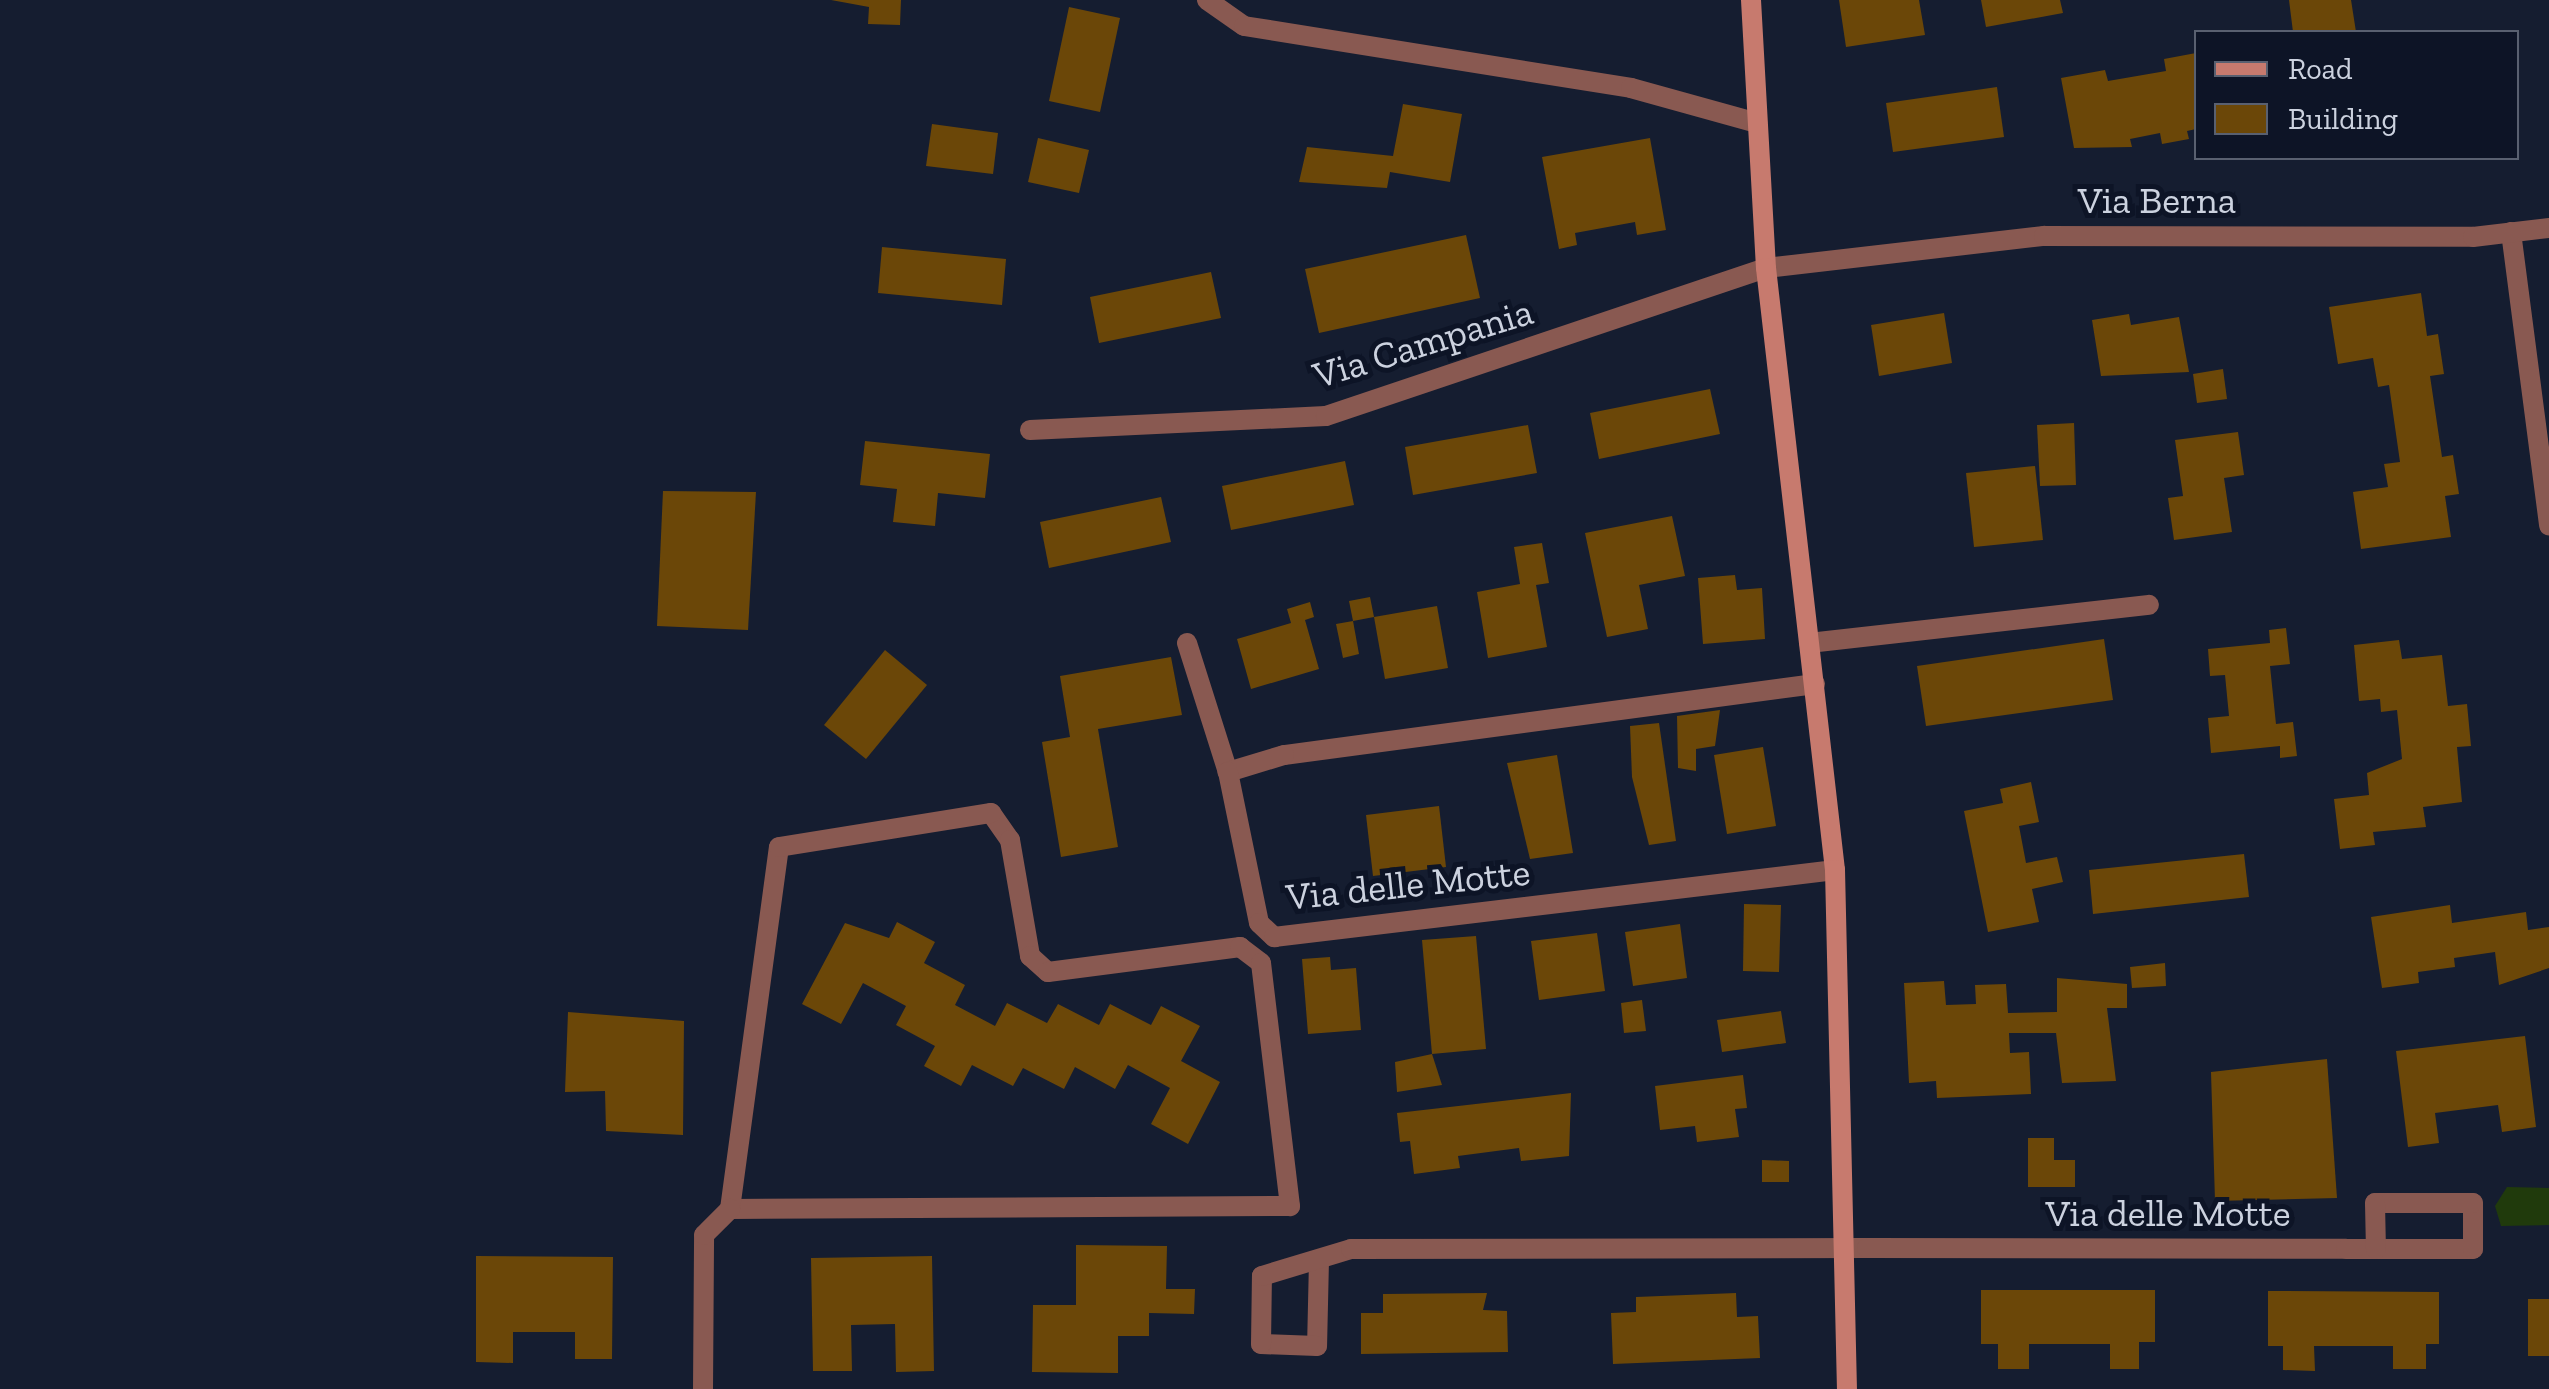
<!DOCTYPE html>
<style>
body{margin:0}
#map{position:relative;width:2549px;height:1389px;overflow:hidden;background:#151d30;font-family:"Zilla Slab",serif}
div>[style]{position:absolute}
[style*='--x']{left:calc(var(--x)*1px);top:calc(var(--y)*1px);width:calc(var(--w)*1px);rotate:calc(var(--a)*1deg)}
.green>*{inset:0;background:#203a0c}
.building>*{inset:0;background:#6b4708}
.street>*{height:20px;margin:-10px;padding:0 10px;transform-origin:10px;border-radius:10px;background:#895951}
.secondary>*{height:20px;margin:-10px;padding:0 10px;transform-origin:10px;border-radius:10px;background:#c77a6e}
span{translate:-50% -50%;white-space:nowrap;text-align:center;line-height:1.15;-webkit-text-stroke:10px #0d1426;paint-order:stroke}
.street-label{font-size:38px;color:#ccd2df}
.legend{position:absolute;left:2194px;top:30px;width:325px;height:130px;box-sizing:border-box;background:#0d1426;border:2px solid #596070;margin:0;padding:12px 18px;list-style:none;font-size:30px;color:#ccd2df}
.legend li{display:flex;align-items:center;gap:20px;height:50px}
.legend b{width:50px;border:2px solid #596070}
</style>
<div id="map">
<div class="green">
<div style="clip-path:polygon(2507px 1187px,2549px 1188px,2549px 1225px,2501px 1226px,2495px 1206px)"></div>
</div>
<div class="building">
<div style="clip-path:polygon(831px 0,901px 0,900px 25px,868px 24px,869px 7px)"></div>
<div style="clip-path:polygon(1839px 0,1919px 0,1925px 35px,1846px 47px)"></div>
<div style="clip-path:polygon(1981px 0,2060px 0,2063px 13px,1986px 27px)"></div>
<div style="clip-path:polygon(2289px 0,2351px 0,2356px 32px,2293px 32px)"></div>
<div style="clip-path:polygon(1069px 7px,1120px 18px,1100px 112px,1049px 101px)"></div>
<div style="clip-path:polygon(2196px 53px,2196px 129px,2187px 131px,2189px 139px,2162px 144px,2160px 133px,2130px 139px,2132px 147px,2074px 148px,2061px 78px,2105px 70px,2108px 81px,2166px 71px,2164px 59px)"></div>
<div style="clip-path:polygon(1997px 87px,2004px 137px,1893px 152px,1886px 103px)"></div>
<div style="clip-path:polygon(1403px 104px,1462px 114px,1450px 182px,1390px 172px,1387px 188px,1299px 182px,1307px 147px,1393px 156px)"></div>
<div style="clip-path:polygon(932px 124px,998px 133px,993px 174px,926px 166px)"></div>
<div style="clip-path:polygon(1038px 138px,1089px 150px,1079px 193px,1028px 182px)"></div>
<div style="clip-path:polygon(1650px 138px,1666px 230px,1637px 235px,1635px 222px,1575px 233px,1577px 245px,1559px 249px,1542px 157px)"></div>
<div style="clip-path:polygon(1466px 235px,1480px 298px,1319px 333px,1305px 269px)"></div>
<div style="clip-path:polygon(882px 247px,1006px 259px,1002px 305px,878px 293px)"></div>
<div style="clip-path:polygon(1211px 272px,1221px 318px,1099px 343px,1090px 297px)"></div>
<div style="clip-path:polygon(2421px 293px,2427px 336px,2438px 334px,2444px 374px,2430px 376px,2442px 457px,2453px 455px,2459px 494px,2445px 496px,2451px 537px,2361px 549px,2353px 492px,2388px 487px,2384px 464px,2400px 462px,2389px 385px,2378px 387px,2373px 358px,2338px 364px,2329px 307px)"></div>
<div style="clip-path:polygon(1944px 313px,1952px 363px,1879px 376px,1871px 325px)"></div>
<div style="clip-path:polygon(2129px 314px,2131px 325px,2179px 317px,2189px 372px,2101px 376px,2092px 320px)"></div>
<div style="clip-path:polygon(2223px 369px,2227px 399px,2197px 403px,2193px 374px)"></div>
<div style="clip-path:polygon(1710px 389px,1720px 434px,1599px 459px,1590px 413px)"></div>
<div style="clip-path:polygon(2074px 423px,2076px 485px,2040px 486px,2037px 425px)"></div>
<div style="clip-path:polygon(1528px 425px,1537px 473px,1413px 495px,1405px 447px)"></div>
<div style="clip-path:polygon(2238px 432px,2244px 475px,2224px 478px,2232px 532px,2174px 540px,2168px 498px,2183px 496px,2175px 440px)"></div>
<div style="clip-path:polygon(865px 441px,990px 454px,985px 498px,938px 493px,935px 526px,893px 522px,897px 489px,860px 485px)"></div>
<div style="clip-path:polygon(1345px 461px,1354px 505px,1231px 530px,1222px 486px)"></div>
<div style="clip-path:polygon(2035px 466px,2043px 540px,1974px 547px,1966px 473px)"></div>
<div style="clip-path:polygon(663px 491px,756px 492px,748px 630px,657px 626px)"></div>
<div style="clip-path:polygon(1161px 497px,1171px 542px,1049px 568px,1040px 522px)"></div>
<div style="clip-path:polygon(1672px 516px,1685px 576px,1639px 585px,1648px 629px,1607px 637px,1585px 533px)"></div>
<div style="clip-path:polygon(1542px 543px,1549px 583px,1536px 585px,1547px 647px,1488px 658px,1477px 592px,1520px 584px,1514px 547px)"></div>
<div style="clip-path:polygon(1735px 575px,1737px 590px,1762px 588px,1765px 639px,1703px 644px,1698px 578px)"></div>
<div style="clip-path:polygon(1370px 597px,1374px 617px,1353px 621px,1349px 601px)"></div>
<div style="clip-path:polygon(1310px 602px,1314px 617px,1305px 620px,1319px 669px,1251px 689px,1237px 639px,1291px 623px,1287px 609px)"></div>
<div style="clip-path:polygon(1437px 606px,1448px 668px,1385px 679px,1374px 617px)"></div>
<div style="clip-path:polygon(1353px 621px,1359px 654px,1343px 658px,1336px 624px)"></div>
<div style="clip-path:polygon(2286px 628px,2290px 664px,2270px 666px,2276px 724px,2293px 722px,2297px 756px,2280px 758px,2280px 746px,2211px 753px,2208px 718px,2229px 716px,2225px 675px,2210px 676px,2208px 649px,2270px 643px,2269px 630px)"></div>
<div style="clip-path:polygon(2104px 639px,2113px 700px,1926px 726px,1917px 666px)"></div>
<div style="clip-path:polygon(2399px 640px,2402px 659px,2442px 655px,2448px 706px,2467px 704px,2471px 746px,2457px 747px,2462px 802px,2423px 807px,2426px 827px,2373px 832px,2375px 845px,2340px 849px,2334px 799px,2369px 795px,2367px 773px,2402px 759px,2397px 710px,2381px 712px,2380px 699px,2359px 701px,2354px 645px)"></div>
<div style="clip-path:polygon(885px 650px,927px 685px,866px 759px,824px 725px)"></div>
<div style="clip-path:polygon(1171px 657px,1182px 715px,1098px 729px,1118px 847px,1061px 857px,1042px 742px,1070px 737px,1060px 676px)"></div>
<div style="clip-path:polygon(1720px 710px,1715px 746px,1696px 749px,1696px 771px,1678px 768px,1677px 716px)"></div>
<div style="clip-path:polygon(1659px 723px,1676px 841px,1649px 845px,1632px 777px,1630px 726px)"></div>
<div style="clip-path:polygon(1763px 747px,1776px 826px,1727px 834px,1714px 755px)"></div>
<div style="clip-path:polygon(1557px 755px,1573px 853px,1530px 859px,1507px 763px)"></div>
<div style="clip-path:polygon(2031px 782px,2039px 822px,2019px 826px,2026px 863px,2057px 857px,2063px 882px,2032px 889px,2039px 922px,1988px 932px,1964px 811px,2003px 803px,2000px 789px)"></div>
<div style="clip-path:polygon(1439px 806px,1446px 867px,1373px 876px,1366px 815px)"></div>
<div style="clip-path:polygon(2244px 854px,2249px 897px,2093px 914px,2089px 870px)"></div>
<div style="clip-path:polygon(1744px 904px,1781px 905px,1779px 972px,1743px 971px)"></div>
<div style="clip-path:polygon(2450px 905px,2452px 923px,2526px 912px,2528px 930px,2549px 927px,2549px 968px,2499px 985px,2495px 952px,2454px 958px,2455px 967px,2418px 972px,2419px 983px,2382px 988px,2371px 917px)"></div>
<div style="clip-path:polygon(897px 922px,935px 942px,924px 963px,965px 985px,955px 1005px,995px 1026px,1007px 1003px,1047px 1023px,1058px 1004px,1099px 1025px,1110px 1004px,1151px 1025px,1161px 1006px,1200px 1026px,1181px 1061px,1220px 1082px,1188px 1144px,1151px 1124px,1170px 1088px,1128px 1065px,1115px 1089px,1075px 1067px,1064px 1089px,1023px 1068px,1013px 1086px,972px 1065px,961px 1086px,924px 1066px,935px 1046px,896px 1025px,906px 1006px,863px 983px,841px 1024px,802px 1004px,845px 923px,889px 938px)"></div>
<div style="clip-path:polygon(1680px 924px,1687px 978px,1633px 986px,1625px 932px)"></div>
<div style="clip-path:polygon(1597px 933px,1605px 991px,1539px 1000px,1531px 941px)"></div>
<div style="clip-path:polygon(1476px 936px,1486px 1049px,1432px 1054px,1422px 940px)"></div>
<div style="clip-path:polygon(1330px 957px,1331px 970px,1356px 968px,1361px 1030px,1308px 1034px,1302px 959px)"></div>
<div style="clip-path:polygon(2165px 963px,2166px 986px,2132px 988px,2130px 967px)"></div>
<div style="clip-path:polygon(2057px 978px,2127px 984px,2127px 1008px,2107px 1008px,2116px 1081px,2062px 1083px,2056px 1033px,2009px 1033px,2010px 1053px,2029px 1052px,2031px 1094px,1937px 1098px,1936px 1081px,1909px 1083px,1904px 983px,1944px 981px,1946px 1005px,1976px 1004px,1975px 985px,2006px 984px,2008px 1013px,2057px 1012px)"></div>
<div style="clip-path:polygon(1642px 1000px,1646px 1031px,1624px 1033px,1621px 1003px)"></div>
<div style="clip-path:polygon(1781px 1011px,1786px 1043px,1722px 1052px,1717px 1020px)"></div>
<div style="clip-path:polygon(568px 1012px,684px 1021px,683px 1135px,606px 1131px,605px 1091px,565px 1092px)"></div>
<div style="clip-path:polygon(2525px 1036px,2536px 1127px,2502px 1132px,2498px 1105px,2435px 1113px,2439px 1143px,2408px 1147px,2396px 1051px)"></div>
<div style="clip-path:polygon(1432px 1054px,1442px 1085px,1397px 1092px,1395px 1062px)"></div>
<div style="clip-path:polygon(2327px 1059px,2337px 1198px,2215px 1201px,2211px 1072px)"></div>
<div style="clip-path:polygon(1743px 1075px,1747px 1108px,1735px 1109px,1739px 1137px,1697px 1142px,1695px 1126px,1660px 1130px,1655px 1086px)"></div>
<div style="clip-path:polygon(1571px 1093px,1569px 1156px,1521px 1161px,1519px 1148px,1458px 1156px,1460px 1168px,1414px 1174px,1410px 1141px,1400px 1142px,1397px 1113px)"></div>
<div style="clip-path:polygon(2028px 1138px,2054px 1138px,2054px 1160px,2075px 1160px,2075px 1187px,2028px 1187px)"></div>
<div style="clip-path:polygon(1762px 1160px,1789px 1161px,1789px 1182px,1762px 1182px)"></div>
<div style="clip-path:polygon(1076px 1245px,1167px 1246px,1166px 1289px,1195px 1289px,1194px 1314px,1149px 1313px,1149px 1336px,1118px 1336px,1118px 1373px,1032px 1372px,1033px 1305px,1076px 1305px)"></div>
<div style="clip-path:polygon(476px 1256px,613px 1257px,612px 1359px,575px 1359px,575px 1332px,513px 1332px,513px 1363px,476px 1362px)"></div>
<div style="clip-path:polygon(932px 1256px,934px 1371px,896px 1372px,895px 1324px,851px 1325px,852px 1371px,813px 1371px,811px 1258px)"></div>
<div style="clip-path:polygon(1981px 1290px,2155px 1290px,2155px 1342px,2139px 1342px,2139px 1369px,2110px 1369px,2110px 1344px,2029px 1344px,2029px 1369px,1998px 1369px,1998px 1344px,1981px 1344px)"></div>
<div style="clip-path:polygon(2268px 1291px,2439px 1292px,2439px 1344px,2426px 1344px,2426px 1369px,2393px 1369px,2393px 1346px,2314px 1346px,2315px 1371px,2283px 1370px,2283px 1346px,2268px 1346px)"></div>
<div style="clip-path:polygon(1487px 1293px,1483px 1310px,1507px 1311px,1508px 1352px,1361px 1354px,1361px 1313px,1383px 1313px,1383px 1294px)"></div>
<div style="clip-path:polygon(1736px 1293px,1737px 1317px,1758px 1316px,1760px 1358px,1613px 1364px,1611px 1313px,1636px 1312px,1636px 1297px)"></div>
<div style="clip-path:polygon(2528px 1299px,2549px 1299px,2549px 1356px,2528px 1356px)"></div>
</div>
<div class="street">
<div style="--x:1207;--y:0;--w:45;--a:35.1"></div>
<div style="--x:1244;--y:26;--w:392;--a:9.1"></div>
<div style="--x:1631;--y:88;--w:131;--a:15.5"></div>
<div style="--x:2511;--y:232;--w:296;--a:82.6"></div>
<div style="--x:1030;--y:430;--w:296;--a:-2.7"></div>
<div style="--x:1326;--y:416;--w:464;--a:-18.6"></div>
<div style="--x:1766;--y:268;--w:280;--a:-6.6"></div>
<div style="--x:2044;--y:236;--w:429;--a:0.1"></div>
<div style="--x:2473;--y:237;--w:77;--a:-6.8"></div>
<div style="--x:1187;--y:643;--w:135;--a:72.4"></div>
<div style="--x:1809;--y:643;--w:342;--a:-6.4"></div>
<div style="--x:1815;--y:684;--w:536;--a:172.38"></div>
<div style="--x:1284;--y:755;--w:59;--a:163.1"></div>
<div style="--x:1228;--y:772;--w:154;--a:78.4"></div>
<div style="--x:1259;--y:923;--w:21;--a:43"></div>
<div style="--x:1274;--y:937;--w:565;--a:-6.81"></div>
<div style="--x:991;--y:813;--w:33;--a:55"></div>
<div style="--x:1010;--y:840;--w:118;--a:80.2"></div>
<div style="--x:1030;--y:956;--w:24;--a:42"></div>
<div style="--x:1048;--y:972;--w:194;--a:-7.4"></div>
<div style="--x:1240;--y:947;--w:26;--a:37"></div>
<div style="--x:1261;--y:963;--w:245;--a:83.2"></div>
<div style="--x:1290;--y:1206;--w:560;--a:179.69"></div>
<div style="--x:730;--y:1209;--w:365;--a:-82.3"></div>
<div style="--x:779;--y:847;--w:215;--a:-9.1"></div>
<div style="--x:1319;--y:1260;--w:86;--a:91.3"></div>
<div style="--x:1317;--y:1346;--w:56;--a:-178"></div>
<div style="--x:1261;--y:1344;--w:68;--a:-89.2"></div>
<div style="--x:1262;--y:1276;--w:93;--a:-16.9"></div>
<div style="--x:1351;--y:1249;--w:516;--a:-0.11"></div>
<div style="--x:1867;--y:1248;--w:479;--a:0.1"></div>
<div style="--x:2346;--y:1249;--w:127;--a:0"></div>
<div style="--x:2473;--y:1249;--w:46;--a:-90"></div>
<div style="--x:2473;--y:1203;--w:98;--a:180"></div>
<div style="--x:2375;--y:1203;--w:46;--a:88.8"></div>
<div style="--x:703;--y:1389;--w:154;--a:-89.6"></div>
<div style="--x:704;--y:1235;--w:37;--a:-45"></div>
</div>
<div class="secondary">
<div style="--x:1751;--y:0;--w:268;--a:86.8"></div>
<div style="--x:1766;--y:268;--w:606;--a:83.46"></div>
<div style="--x:1835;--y:870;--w:519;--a:88.68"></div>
</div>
<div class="street-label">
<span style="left:2157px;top:201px">Via Berna</span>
<span style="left:1423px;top:344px;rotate:-17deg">Via Campania</span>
<span style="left:1408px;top:885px;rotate:-6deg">Via delle Motte</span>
<span style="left:2168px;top:1214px">Via delle Motte</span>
</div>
<ul class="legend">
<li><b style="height:12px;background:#c77a6e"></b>Road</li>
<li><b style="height:28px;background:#6b4708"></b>Building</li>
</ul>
</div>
